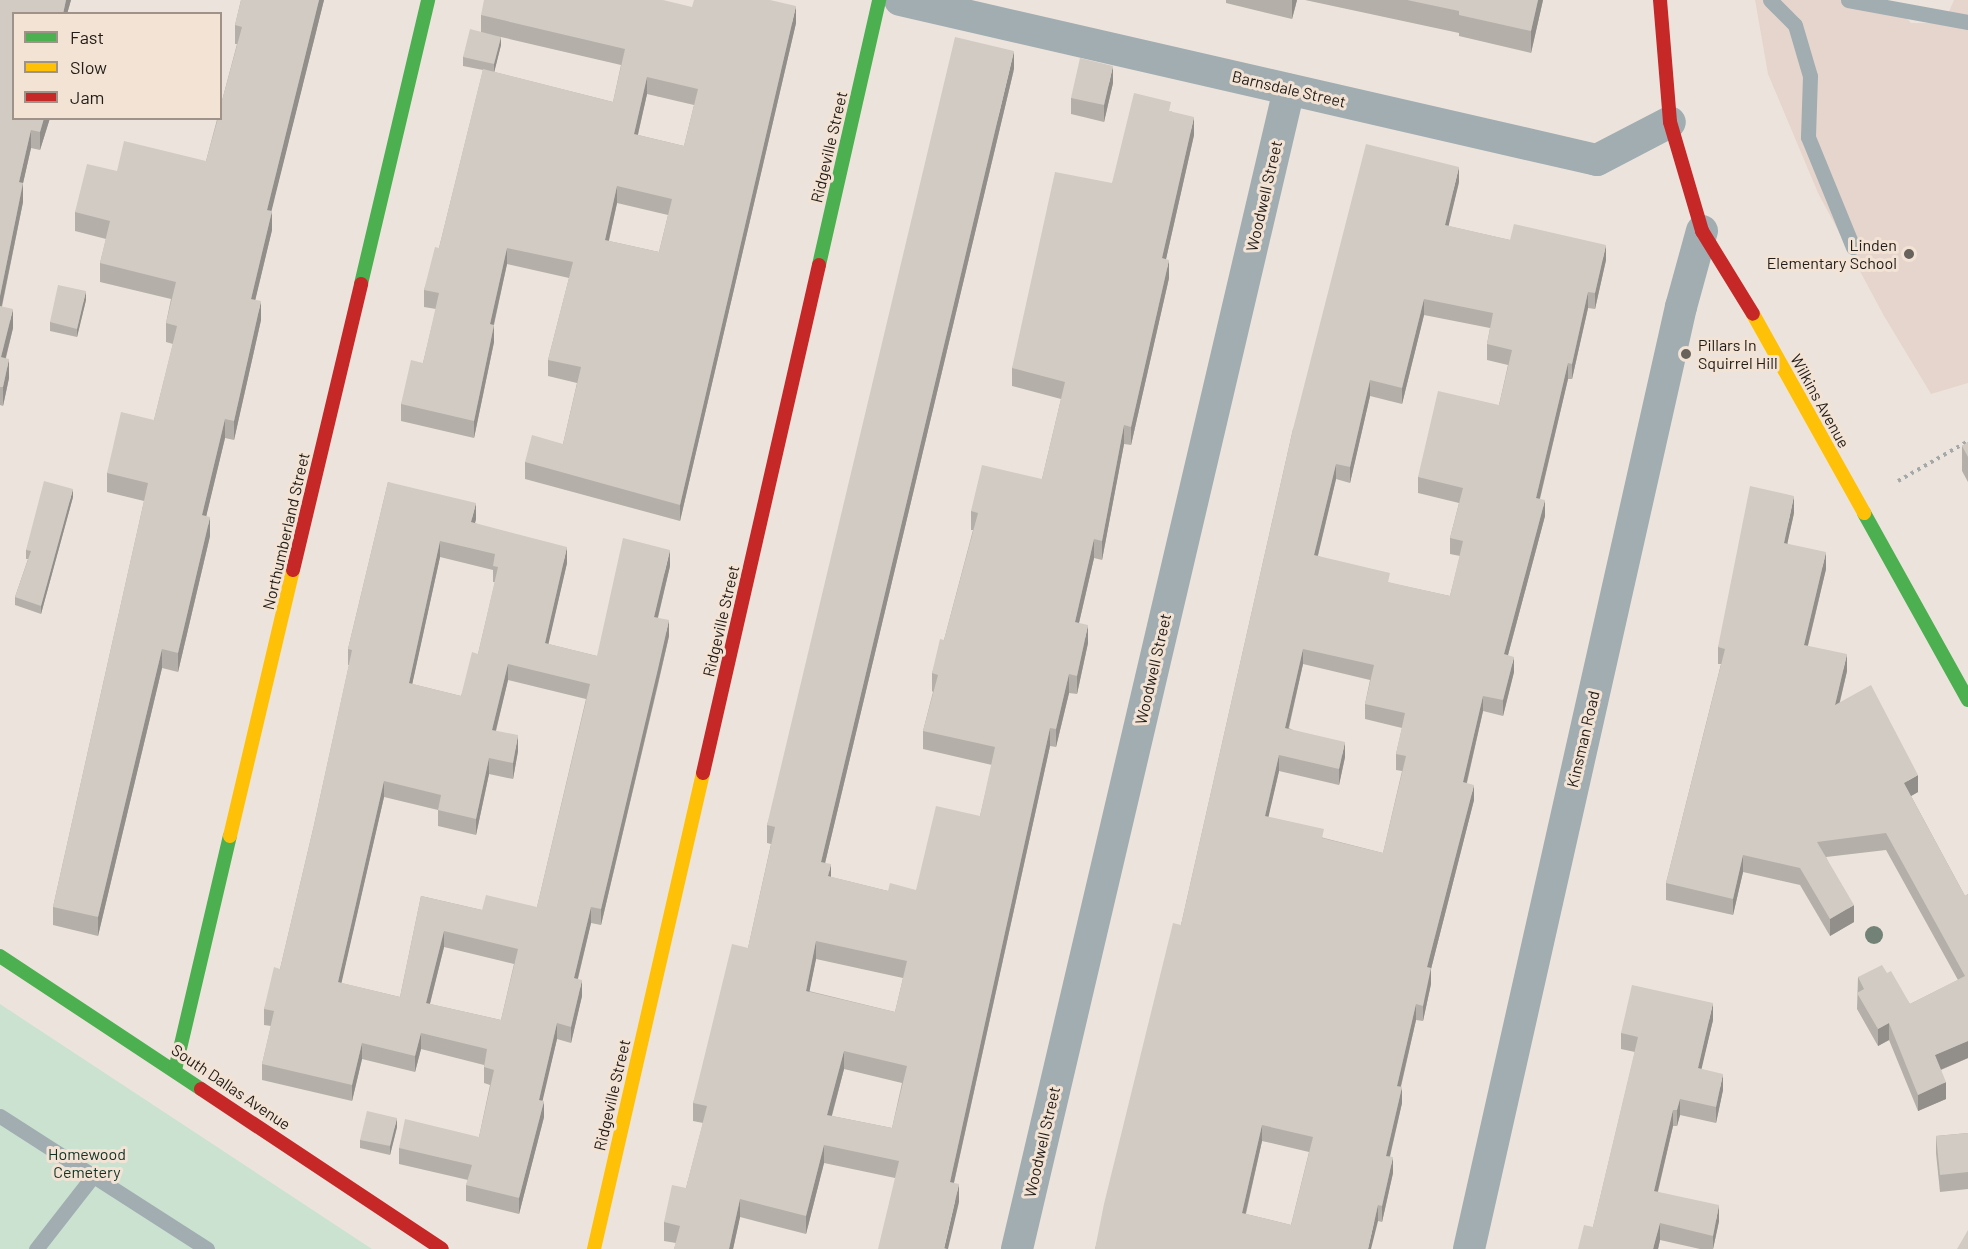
<!DOCTYPE html>
<style>
body{margin:0}
#map{position:relative;width:1968px;height:1249px;overflow:hidden;background:#ece4dc;font-family:Barlow,sans-serif}
div>[style]{position:absolute}
[style*='--x']{left:calc(var(--x)*1px);top:calc(var(--y)*1px);width:calc(var(--w)*1px);rotate:calc(var(--a)*1deg)}
.education>*{inset:0;background:#e6d5cc}
.green>*{inset:0;background:#cbe2d1}
.path>*{height:4px;margin-top:-2px;transform-origin:0;background:repeating-linear-gradient(90deg,#a4a8a9 0 3px,transparent 0 7.5px)}
.lane>*{height:15px;margin:-7.5px;padding:0 7.5px;transform-origin:7.5px;border-radius:7.5px;background:#a1adb1}
.street>*{height:32px;margin:-16px;padding:0 16px;transform-origin:16px;border-radius:16px;background:#a1adb1}
.fast>*{height:14px;margin:-7px;padding:0 7px;transform-origin:7px;border-radius:7px;background:#4caf50}
.slow>*{height:14px;margin:-7px;padding:0 7px;transform-origin:7px;border-radius:7px;background:#ffc107}
.jam>*{height:14px;margin:-7px;padding:0 7px;transform-origin:7px;border-radius:7px;background:#c62828}
.trees>*{width:18px;height:18px;margin:-9px;border-radius:50%;background:#728276}
.wall>*{inset:0;background:#b4afa9}
.shaded-wall>*{inset:0;background:#928e89}
.building>*{inset:0;background:#d1cbc4}
.dots>*{width:16px;height:16px;translate:-50% -50%;box-sizing:border-box;border:3px solid #f3e3d5;border-radius:50%}
span{translate:-50% -50%;white-space:nowrap;text-align:center;line-height:1.15;-webkit-text-stroke:6px #f3e3d5;paint-order:stroke}
.street-label{font-size:16px;color:#211c17}
.poi-label{font-size:16px;color:#211c17}
.right{translate:-100% -50%;text-align:right}
.left{translate:0 -50%;text-align:left}
.park-label{font-size:16px;color:#0e3223}
.legend{position:absolute;left:12px;top:12px;width:210px;height:108px;box-sizing:border-box;background:#f3e3d5;border:2px solid #9f9389;margin:0;padding:8px 10px;list-style:none;font-size:18px;color:#211c17}
.legend li{display:flex;align-items:center;gap:12px;height:30px}
.legend b{width:30px;border:2px solid #9f9389}
</style>
<div id="map">
<div class="education">
<div style="clip-path:polygon(1755px 0,1860px 0,1900px 11px,1911px 23px,1944px 23px,1954px 0,1968px 0,1968px 383px,1931px 394px,1884px 316px,1818px 193px,1768px 74px)"></div>
</div>
<div class="green">
<div style="clip-path:polygon(0 1004px,372px 1249px,0 1249px)"></div>
</div>
<div class="path">
<div style="--x:1898;--y:481;--w:81;--a:-29.7"></div>
</div>
<div class="lane">
<div style="--x:1770;--y:0;--w:35;--a:45"></div>
<div style="--x:1795;--y:25;--w:53;--a:73.6"></div>
<div style="--x:1810;--y:76;--w:61;--a:91.9"></div>
<div style="--x:1808;--y:137;--w:119;--a:67.8"></div>
<div style="--x:1848;--y:0;--w:122;--a:10.4"></div>
<div style="--x:0;--y:1116;--w:246;--a:32.7"></div>
<div style="--x:36;--y:1249;--w:93;--a:-52"></div>
</div>
<div class="street">
<div style="--x:900;--y:0;--w:715;--a:12.93"></div>
<div style="--x:1597;--y:160;--w:82;--a:-27.5"></div>
<div style="--x:1017;--y:1249;--w:1191;--a:-76.8"></div>
<div style="--x:1469;--y:1249;--w:966;--a:-77.32"></div>
<div style="--x:1681;--y:307;--w:79;--a:-74.6"></div>
</div>
<div class="fast">
<div style="--x:819;--y:265;--w:272;--a:-77.2"></div>
<div style="--x:361;--y:284;--w:292;--a:-76.7"></div>
<div style="--x:1864;--y:513;--w:214;--a:60.9"></div>
<div style="--x:0;--y:956;--w:241;--a:33.5"></div>
<div style="--x:175;--y:1070;--w:240;--a:-76.8"></div>
</div>
<div class="slow">
<div style="--x:1753;--y:314;--w:228;--a:60.8"></div>
<div style="--x:230;--y:836;--w:273;--a:-76.7"></div>
<div style="--x:594;--y:1249;--w:488;--a:-77.1"></div>
</div>
<div class="jam">
<div style="--x:1660;--y:0;--w:122;--a:85.3"></div>
<div style="--x:1670;--y:122;--w:114;--a:73.6"></div>
<div style="--x:1702;--y:231;--w:97;--a:58.4"></div>
<div style="--x:293;--y:570;--w:294;--a:-76.6"></div>
<div style="--x:703;--y:773;--w:521;--a:-77.14"></div>
<div style="--x:201;--y:1089;--w:289;--a:33.6"></div>
</div>
<div class="trees">
<div style="left:1874px;top:935px"></div>
</div>
<div class="wall">
<div style="clip-path:polygon(0 0,71px 0,67px 14px,14px 14px,14px 118px,50px 118px,40px 150px,31px 148px,23px 183px,23px 202px,2px 307px,13px 328px,6px 358px,9px 378px,3px 406px,0 405px)"></div>
<div style="clip-path:polygon(241px 0,324px 0,271px 211px,272px 230px,255px 300px,261px 320px,234px 440px,225px 438px,206px 516px,210px 536px,178px 672px,162px 668px,98px 936px,53px 925px,53px 907px,144px 501px,107px 492px,107px 473px,154px 420px,173px 344px,166px 342px,166px 323px,171px 299px,100px 282px,100px 263px,106px 239px,75px 231px,75px 212px,117px 171px,206px 161px,237px 44px,235px 44px,235px 25px)"></div>
<div style="clip-path:polygon(1226px 0,1297px 0,1292px 19px,1226px 3px)"></div>
<div style="clip-path:polygon(1305px 0,1543px 0,1531px 53px,1459px 36px,1459px 33px)"></div>
<div style="clip-path:polygon(evenodd,692px 7px,796px 23px,680px 521px,525px 479px,525px 462px,563px 444px,577px 383px,548px 376px,548px 360px,569px 278px,507px 264px,494px 325px,494px 342px,474px 438px,401px 421px,401px 404px,423px 363px,436px 309px,424px 307px,424px 290px,439px 248px,483px 70px,463px 66px,463px 57px,481px 32px,481px 15px,692px 7px,501px 37px,621px 65px,613px 102px,494px 72px,501px 45px,501px 37px,692px 7px,647px 94px,694px 105px,684px 146px,638px 135px,647px 94px,692px 7px,617px 203px,668px 215px,659px 252px,609px 241px,617px 203px)"></div>
<div style="clip-path:polygon(evenodd,1014px 69px,825px 863px,831px 877px,888px 891px,916px 890px,980px 816px,992px 765px,923px 749px,923px 731px,933px 692px,932px 691px,932px 673px,944px 640px,973px 530px,971px 530px,971px 511px,1042px 479px,1061px 399px,1012px 386px,1012px 368px,1112px 183px,1171px 111px,1194px 135px,1166px 259px,1169px 278px,1131px 445px,1124px 444px,1102px 560px,1094px 558px,1079px 623px,1088px 643px,1077px 694px,1069px 693px,1056px 747px,1050px 746px,954px 1183px,959px 1202px,895px 1178px,824px 1163px,806px 1234px,740px 1217px,733px 1249px,674px 1249px,676px 1243px,664px 1241px,664px 1222px,686px 1188px,703px 1123px,693px 1121px,693px 1103px,748px 948px,771px 844px,767px 843px,767px 825px,1014px 69px,816px 959px,903px 978px,895px 1012px,809px 991px,816px 959px,1014px 69px,844px 1069px,902px 1083px,892px 1128px,832px 1116px,844px 1069px)"></div>
<div style="clip-path:polygon(1113px 83px,1104px 122px,1071px 114px,1071px 98px)"></div>
<div style="clip-path:polygon(evenodd,1459px 182px,1448px 226px,1510px 240px,1606px 260px,1595px 309px,1588px 308px,1572px 379px,1568px 379px,1540px 499px,1545px 516px,1508px 655px,1514px 672px,1503px 716px,1483px 711px,1467px 783px,1474px 800px,1431px 969px,1431px 984px,1423px 1021px,1416px 1020px,1401px 1087px,1402px 1103px,1390px 1157px,1393px 1173px,1382px 1222px,1378px 1221px,1095px 1249px,1181px 925px,1293px 429px,1459px 182px,1424px 315px,1490px 328px,1487px 344px,1487px 360px,1508px 365px,1499px 405px,1418px 477px,1418px 493px,1459px 503px,1450px 538px,1450px 554px,1460px 556px,1450px 596px,1390px 583px,1318px 556px,1336px 479px,1350px 483px,1370px 396px,1402px 404px,1424px 315px,1459px 182px,1303px 664px,1370px 680px,1365px 704px,1365px 719px,1402px 728px,1396px 754px,1396px 770px,1402px 771px,1383px 853px,1324px 838px,1268px 817px,1279px 771px,1339px 785px,1345px 757px,1289px 728px,1303px 664px,1459px 182px,1262px 1141px,1309px 1152px,1291px 1225px,1246px 1214px,1262px 1141px)"></div>
<div style="clip-path:polygon(86px 300px,77px 337px,50px 331px,50px 322px)"></div>
<div style="clip-path:polygon(1968px 442px,1968px 482px,1962px 471px,1962px 446px)"></div>
<div style="clip-path:polygon(evenodd,388px 482px,476px 519px,475px 523px,567px 563px,548px 644px,597px 656px,670px 566px,658px 618px,669px 636px,658px 685px,601px 925px,591px 923px,578px 979px,582px 996px,571px 1043px,557px 1039px,542px 1100px,544px 1117px,519px 1214px,466px 1201px,466px 1185px,468px 1180px,399px 1164px,399px 1148px,479px 1137px,490px 1085px,484px 1083px,484px 1065px,421px 1049px,415px 1072px,362px 1059px,352px 1101px,262px 1080px,262px 1064px,271px 1026px,264px 1025px,264px 1009px,280px 969px,314px 825px,349px 665px,348px 665px,348px 649px,388px 482px,440px 557px,493px 570px,493px 582px,495px 582px,478px 654px,461px 696px,412px 684px,440px 557px,388px 482px,508px 680px,586px 699px,537px 907px,482px 910px,421px 896px,400px 997px,341px 983px,384px 797px,438px 810px,438px 826px,476px 835px,489px 774px,513px 779px,518px 751px,496px 731px,508px 680px,388px 482px,444px 947px,514px 964px,501px 1020px,430px 1004px,444px 947px)"></div>
<div style="clip-path:polygon(73px 497px,41px 614px,15px 605px,15px 597px,28px 559px,26px 559px,26px 550px)"></div>
<div style="clip-path:polygon(1794px 513px,1787px 543px,1826px 569px,1808px 646px,1847px 671px,1840px 702px,1918px 792px,1911px 796px,1965px 896px,1968px 894px,1968px 1058px,1941px 1070px,1946px 1099px,1918px 1111px,1889px 1040px,1878px 1046px,1857px 1009px,1858px 977px,1887px 973px,1910px 1004px,1958px 980px,1886px 850px,1826px 857px,1854px 922px,1830px 936px,1800px 885px,1743px 872px,1733px 915px,1666px 900px,1666px 883px,1721px 664px,1718px 664px,1718px 647px)"></div>
<div style="clip-path:polygon(1713px 1020px,1701px 1069px,1723px 1090px,1716px 1123px,1680px 1115px,1677px 1126px,1673px 1126px,1658px 1192px,1719px 1221px,1713px 1249px,1700px 1249px,1660px 1240px,1658px 1249px,1593px 1227px,1635px 1052px,1621px 1049px,1621px 1033px)"></div>
<div style="clip-path:polygon(397px 1127px,390px 1155px,360px 1148px,360px 1140px)"></div>
<div style="clip-path:polygon(1968px 1133px,1968px 1189px,1940px 1192px,1936px 1153px,1936px 1136px)"></div>
</div>
<div class="shaded-wall">
<div style="clip-path:polygon(66px 0,71px 0,67px 14px,63px 14px)"></div>
<div style="clip-path:polygon(319px 0,324px 0,267px 229px,267px 210px)"></div>
<div style="clip-path:polygon(1292px 0,1297px 0,1292px 19px)"></div>
<div style="clip-path:polygon(1538px 0,1543px 0,1531px 53px,1531px 31px)"></div>
<div style="clip-path:polygon(796px 6px,796px 23px,680px 521px,680px 505px)"></div>
<div style="clip-path:polygon(501px 37px,501px 45px,494px 73px,494px 64px)"></div>
<div style="clip-path:polygon(1014px 51px,1014px 69px,821px 880px,821px 862px)"></div>
<div style="clip-path:polygon(1113px 66px,1113px 83px,1104px 122px,1104px 105px)"></div>
<div style="clip-path:polygon(647px 77px,647px 94px,634px 151px,634px 134px)"></div>
<div style="clip-path:polygon(1194px 117px,1194px 135px,1162px 277px,1162px 258px)"></div>
<div style="clip-path:polygon(44px 118px,50px 118px,40px 150px,40px 132px)"></div>
<div style="clip-path:polygon(31px 130px,31px 148px,19px 201px,19px 182px)"></div>
<div style="clip-path:polygon(1459px 167px,1459px 182px,1445px 241px,1445px 225px)"></div>
<div style="clip-path:polygon(23px 183px,23px 202px,0 314px,0 296px)"></div>
<div style="clip-path:polygon(617px 186px,617px 203px,605px 257px,605px 240px)"></div>
<div style="clip-path:polygon(272px 211px,272px 230px,251px 318px,251px 299px)"></div>
<div style="clip-path:polygon(1606px 245px,1606px 260px,1595px 309px,1595px 293px)"></div>
<div style="clip-path:polygon(507px 248px,507px 264px,490px 341px,490px 324px)"></div>
<div style="clip-path:polygon(1169px 260px,1169px 278px,1131px 445px,1131px 427px)"></div>
<div style="clip-path:polygon(86px 291px,86px 300px,77px 337px,77px 329px)"></div>
<div style="clip-path:polygon(1588px 292px,1588px 308px,1572px 379px,1572px 364px)"></div>
<div style="clip-path:polygon(1424px 299px,1424px 315px,1402px 404px,1402px 388px)"></div>
<div style="clip-path:polygon(261px 301px,261px 320px,234px 440px,234px 421px)"></div>
<div style="clip-path:polygon(13px 309px,13px 328px,1px 376px,1px 357px)"></div>
<div style="clip-path:polygon(494px 325px,494px 342px,474px 438px,474px 421px)"></div>
<div style="clip-path:polygon(9px 359px,9px 378px,3px 406px,3px 387px)"></div>
<div style="clip-path:polygon(1568px 363px,1568px 379px,1536px 514px,1536px 498px)"></div>
<div style="clip-path:polygon(1370px 380px,1370px 396px,1350px 483px,1350px 467px)"></div>
<div style="clip-path:polygon(225px 419px,225px 438px,202px 534px,202px 515px)"></div>
<div style="clip-path:polygon(1124px 425px,1124px 444px,1102px 560px,1102px 541px)"></div>
<div style="clip-path:polygon(1336px 464px,1336px 479px,1314px 571px,1314px 555px)"></div>
<div style="clip-path:polygon(73px 489px,73px 497px,41px 614px,41px 606px)"></div>
<div style="clip-path:polygon(1794px 496px,1794px 513px,1784px 559px,1784px 543px)"></div>
<div style="clip-path:polygon(1545px 500px,1545px 516px,1504px 670px,1504px 654px)"></div>
<div style="clip-path:polygon(476px 503px,476px 519px,471px 538px,471px 522px)"></div>
<div style="clip-path:polygon(210px 517px,210px 536px,178px 672px,178px 653px)"></div>
<div style="clip-path:polygon(1094px 539px,1094px 558px,1075px 640px,1075px 622px)"></div>
<div style="clip-path:polygon(440px 541px,440px 557px,409px 699px,409px 683px)"></div>
<div style="clip-path:polygon(567px 547px,567px 563px,545px 659px,545px 643px)"></div>
<div style="clip-path:polygon(670px 550px,670px 566px,654px 633px,654px 617px)"></div>
<div style="clip-path:polygon(1826px 552px,1826px 569px,1804px 661px,1804px 645px)"></div>
<div style="clip-path:polygon(669px 620px,669px 636px,601px 925px,601px 909px)"></div>
<div style="clip-path:polygon(1088px 625px,1088px 643px,1077px 694px,1077px 676px)"></div>
<div style="clip-path:polygon(162px 649px,162px 668px,98px 936px,98px 917px)"></div>
<div style="clip-path:polygon(1303px 649px,1303px 664px,1285px 743px,1285px 728px)"></div>
<div style="clip-path:polygon(1847px 654px,1847px 671px,1835px 721px,1835px 705px)"></div>
<div style="clip-path:polygon(1514px 657px,1514px 672px,1503px 716px,1503px 700px)"></div>
<div style="clip-path:polygon(508px 664px,508px 680px,492px 746px,492px 730px)"></div>
<div style="clip-path:polygon(1069px 674px,1069px 693px,1056px 747px,1056px 729px)"></div>
<div style="clip-path:polygon(1483px 696px,1483px 711px,1463px 798px,1463px 782px)"></div>
<div style="clip-path:polygon(1050px 728px,1050px 746px,950px 1200px,950px 1182px)"></div>
<div style="clip-path:polygon(518px 735px,518px 751px,513px 779px,513px 763px)"></div>
<div style="clip-path:polygon(1345px 742px,1345px 757px,1339px 785px,1339px 769px)"></div>
<div style="clip-path:polygon(1279px 755px,1279px 771px,1265px 832px,1265px 816px)"></div>
<div style="clip-path:polygon(489px 758px,489px 774px,476px 835px,476px 819px)"></div>
<div style="clip-path:polygon(1918px 775px,1918px 792px,1904px 800px,1904px 783px)"></div>
<div style="clip-path:polygon(384px 781px,384px 797px,338px 998px,338px 982px)"></div>
<div style="clip-path:polygon(1474px 785px,1474px 800px,1431px 969px,1431px 984px,1423px 1021px,1423px 1006px,1427px 967px)"></div>
<div style="clip-path:polygon(1743px 855px,1743px 872px,1733px 915px,1733px 899px)"></div>
<div style="clip-path:polygon(831px 864px,831px 882px,828px 876px)"></div>
<div style="clip-path:polygon(1854px 905px,1854px 922px,1830px 936px,1830px 919px)"></div>
<div style="clip-path:polygon(591px 907px,591px 923px,574px 994px,574px 978px)"></div>
<div style="clip-path:polygon(444px 931px,444px 947px,426px 1019px,426px 1003px)"></div>
<div style="clip-path:polygon(816px 941px,816px 959px,806px 1009px,806px 991px)"></div>
<div style="clip-path:polygon(582px 980px,582px 996px,571px 1043px,571px 1027px)"></div>
<div style="clip-path:polygon(1713px 1003px,1713px 1020px,1698px 1084px,1698px 1068px)"></div>
<div style="clip-path:polygon(1416px 1004px,1416px 1020px,1397px 1102px,1397px 1086px)"></div>
<div style="clip-path:polygon(557px 1023px,557px 1039px,539px 1116px,539px 1100px)"></div>
<div style="clip-path:polygon(1889px 1023px,1889px 1040px,1878px 1046px,1878px 1029px)"></div>
<div style="clip-path:polygon(421px 1033px,421px 1049px,415px 1072px,415px 1056px)"></div>
<div style="clip-path:polygon(1968px 1041px,1968px 1058px,1935px 1072px,1935px 1055px)"></div>
<div style="clip-path:polygon(362px 1043px,362px 1059px,352px 1101px,352px 1085px)"></div>
<div style="clip-path:polygon(844px 1051px,844px 1069px,827px 1133px,827px 1115px)"></div>
<div style="clip-path:polygon(1723px 1074px,1723px 1090px,1716px 1123px,1716px 1107px)"></div>
<div style="clip-path:polygon(1946px 1082px,1946px 1099px,1918px 1111px,1918px 1095px)"></div>
<div style="clip-path:polygon(1402px 1087px,1402px 1103px,1386px 1172px,1386px 1156px)"></div>
<div style="clip-path:polygon(1680px 1099px,1680px 1115px,1677px 1126px,1677px 1110px)"></div>
<div style="clip-path:polygon(544px 1101px,544px 1117px,519px 1214px,519px 1198px)"></div>
<div style="clip-path:polygon(1673px 1110px,1673px 1126px,1654px 1207px,1654px 1191px)"></div>
<div style="clip-path:polygon(397px 1118px,397px 1127px,390px 1155px,390px 1146px)"></div>
<div style="clip-path:polygon(1262px 1125px,1262px 1141px,1242px 1229px,1242px 1213px)"></div>
<div style="clip-path:polygon(824px 1145px,824px 1163px,806px 1234px,806px 1216px)"></div>
<div style="clip-path:polygon(1393px 1157px,1393px 1173px,1382px 1222px,1382px 1206px)"></div>
<div style="clip-path:polygon(959px 1184px,959px 1202px,948px 1249px,944px 1249px)"></div>
<div style="clip-path:polygon(740px 1199px,740px 1217px,733px 1249px,729px 1249px)"></div>
<div style="clip-path:polygon(1378px 1205px,1378px 1221px,1371px 1249px,1368px 1249px)"></div>
<div style="clip-path:polygon(1719px 1205px,1719px 1221px,1713px 1249px,1713px 1236px)"></div>
<div style="clip-path:polygon(1660px 1223px,1660px 1240px,1658px 1249px,1653px 1249px)"></div>
</div>
<div class="building">
<div style="clip-path:polygon(0 0,66px 0,63px 14px,14px 14px,14px 118px,44px 118px,40px 132px,31px 130px,19px 182px,23px 183px,0 296px)"></div>
<div style="clip-path:polygon(241px 0,319px 0,267px 210px,272px 211px,251px 299px,261px 301px,234px 421px,225px 419px,202px 515px,210px 517px,178px 653px,162px 649px,98px 917px,53px 907px,148px 483px,107px 473px,121px 412px,154px 420px,177px 326px,166px 323px,176px 282px,100px 263px,110px 221px,75px 212px,87px 164px,117px 171px,124px 141px,206px 161px,218px 118px,220px 118px,220px 108px,242px 27px,235px 25px)"></div>
<div style="clip-path:polygon(evenodd,484px 0,663px 0,692px 7px,694px 0,770px 0,796px 6px,680px 505px,525px 462px,532px 435px,563px 444px,581px 367px,548px 360px,573px 262px,507px 248px,490px 324px,494px 325px,474px 421px,401px 404px,411px 360px,423px 363px,439px 293px,424px 290px,435px 247px,439px 248px,483px 69px,613px 102px,625px 49px,481px 15px,484px 0,647px 77px,698px 89px,684px 146px,634px 134px,647px 77px,484px 0,617px 186px,672px 199px,659px 252px,605px 240px,617px 186px)"></div>
<div style="clip-path:polygon(1407px 0,1538px 0,1531px 31px,1459px 15px,1459px 11px)"></div>
<div style="clip-path:polygon(470px 29px,501px 37px,494px 64px,463px 57px)"></div>
<div style="clip-path:polygon(evenodd,955px 37px,1014px 51px,821px 862px,831px 864px,828px 876px,888px 891px,890px 883px,916px 890px,936px 806px,980px 816px,995px 747px,923px 731px,938px 675px,932px 673px,940px 639px,944px 640px,978px 513px,971px 511px,982px 465px,1042px 479px,1065px 382px,1012px 368px,1055px 172px,1112px 183px,1134px 93px,1171px 102px,1169px 111px,1194px 117px,1162px 258px,1169px 260px,1131px 427px,1124px 425px,1102px 541px,1094px 539px,1075px 622px,1088px 625px,1077px 676px,1069px 674px,1056px 729px,1050px 728px,950px 1182px,959px 1184px,944px 1248px,947px 1249px,878px 1249px,899px 1161px,824px 1145px,806px 1216px,740px 1199px,729px 1249px,674px 1249px,680px 1226px,664px 1222px,672px 1185px,686px 1188px,707px 1106px,693px 1103px,732px 944px,748px 948px,775px 827px,767px 825px,955px 37px,816px 941px,907px 961px,895px 1012px,806px 991px,816px 941px,955px 37px,844px 1051px,907px 1066px,892px 1128px,827px 1115px,844px 1051px)"></div>
<div style="clip-path:polygon(1080px 58px,1113px 66px,1104px 105px,1071px 98px)"></div>
<div style="clip-path:polygon(evenodd,1366px 144px,1459px 167px,1445px 225px,1510px 240px,1514px 224px,1606px 245px,1595px 293px,1588px 292px,1572px 364px,1568px 363px,1536px 498px,1545px 500px,1504px 654px,1514px 657px,1503px 700px,1483px 696px,1463px 782px,1474px 785px,1427px 967px,1431px 968px,1423px 1006px,1416px 1004px,1397px 1086px,1402px 1087px,1386px 1156px,1393px 1157px,1382px 1206px,1378px 1205px,1368px 1249px,1095px 1249px,1104px 1204px,1173px 923px,1181px 925px,1293px 429px,1366px 144px,1424px 299px,1493px 313px,1487px 344px,1512px 350px,1499px 405px,1438px 391px,1418px 477px,1463px 488px,1450px 538px,1463px 541px,1450px 596px,1388px 582px,1390px 573px,1314px 555px,1336px 464px,1350px 467px,1370px 380px,1402px 388px,1424px 299px,1366px 144px,1303px 649px,1374px 665px,1365px 704px,1405px 713px,1396px 754px,1406px 756px,1383px 853px,1322px 838px,1324px 829px,1265px 816px,1279px 755px,1339px 769px,1345px 742px,1285px 728px,1303px 649px,1366px 144px,1262px 1125px,1313px 1137px,1291px 1225px,1242px 1213px,1262px 1125px)"></div>
<div style="clip-path:polygon(58px 285px,86px 291px,77px 329px,50px 322px)"></div>
<div style="clip-path:polygon(0 306px,13px 309px,1px 357px,9px 359px,3px 387px,0 387px)"></div>
<div style="clip-path:polygon(1968px 442px,1968px 457px,1962px 446px)"></div>
<div style="clip-path:polygon(44px 481px,73px 489px,41px 606px,15px 597px,31px 551px,26px 550px)"></div>
<div style="clip-path:polygon(evenodd,388px 482px,476px 503px,471px 522px,567px 547px,545px 643px,597px 656px,623px 538px,670px 550px,654px 617px,669px 620px,658px 669px,601px 909px,591px 907px,574px 978px,582px 980px,571px 1027px,557px 1023px,539px 1100px,544px 1101px,519px 1198px,466px 1185px,472px 1165px,399px 1148px,405px 1119px,479px 1137px,494px 1070px,484px 1067px,487px 1049px,421px 1033px,415px 1056px,362px 1043px,352px 1085px,262px 1064px,274px 1011px,264px 1009px,274px 967px,280px 969px,314px 825px,352px 650px,348px 649px,388px 482px,440px 541px,495px 554px,493px 566px,498px 567px,478px 654px,472px 652px,461px 696px,409px 683px,440px 541px,388px 482px,508px 664px,590px 684px,537px 907px,486px 895px,482px 910px,421px 896px,400px 997px,338px 982px,384px 781px,441px 795px,438px 810px,476px 819px,489px 758px,513px 763px,518px 735px,492px 730px,508px 664px,388px 482px,444px 931px,518px 949px,501px 1020px,426px 1003px,444px 931px)"></div>
<div style="clip-path:polygon(1750px 486px,1794px 496px,1784px 543px,1826px 552px,1804px 645px,1847px 654px,1835px 705px,1871px 685px,1918px 775px,1904px 783px,1965px 896px,1968px 894px,1968px 1041px,1935px 1055px,1946px 1082px,1918px 1095px,1889px 1023px,1878px 1029px,1857px 993px,1864px 989px,1858px 977px,1882px 965px,1887px 973px,1891px 971px,1910px 1004px,1965px 976px,1886px 833px,1817px 842px,1854px 905px,1830px 919px,1800px 868px,1743px 855px,1733px 899px,1666px 883px,1725px 649px,1718px 647px)"></div>
<div style="clip-path:polygon(1632px 985px,1713px 1003px,1698px 1068px,1723px 1074px,1716px 1107px,1680px 1099px,1677px 1110px,1673px 1110px,1654px 1191px,1719px 1205px,1713px 1236px,1660px 1223px,1653px 1249px,1578px 1249px,1584px 1225px,1593px 1227px,1638px 1037px,1621px 1033px)"></div>
<div style="clip-path:polygon(367px 1111px,397px 1118px,390px 1146px,360px 1140px)"></div>
<div style="clip-path:polygon(1968px 1133px,1968px 1172px,1940px 1175px,1936px 1136px)"></div>
<div style="clip-path:polygon(1968px 1230px,1968px 1249px,1957px 1249px)"></div>
</div>
<div class="dots">
<div style="left:1909px;top:254px;background:#68625c"></div>
<div style="left:1686px;top:354px;background:#68625c"></div>
</div>
<div class="street-label">
<span style="left:1289px;top:89px;rotate:13deg">Barnsdale Street</span>
<span style="left:829px;top:147px;rotate:-77deg">Ridgeville Street</span>
<span style="left:1264px;top:196px;rotate:-77deg">Woodwell Street</span>
<span style="left:1820px;top:401px;rotate:61deg">Wilkins Avenue</span>
<span style="left:286px;top:531px;rotate:-77deg">Northumberland Street</span>
<span style="left:721px;top:621px;rotate:-77deg">Ridgeville Street</span>
<span style="left:1153px;top:669px;rotate:-77deg">Woodwell Street</span>
<span style="left:1583px;top:739px;rotate:-77deg">Kinsman Road</span>
<span style="left:231px;top:1087px;rotate:34deg">South Dallas Avenue</span>
<span style="left:612px;top:1095px;rotate:-77deg">Ridgeville Street</span>
<span style="left:1042px;top:1142px;rotate:-77deg">Woodwell Street</span>
</div>
<div class="poi-label">
<span class="right" style="left:1897px;top:254px">Linden<br>Elementary School</span>
<span class="left" style="left:1698px;top:354px">Pillars In<br>Squirrel Hill</span>
</div>
<div class="park-label">
<span style="left:87px;top:1163px">Homewood<br>Cemetery</span>
</div>
<ul class="legend">
<li><b style="height:8px;background:#4caf50"></b>Fast</li>
<li><b style="height:8px;background:#ffc107"></b>Slow</li>
<li><b style="height:8px;background:#c62828"></b>Jam</li>
</ul>
</div>
